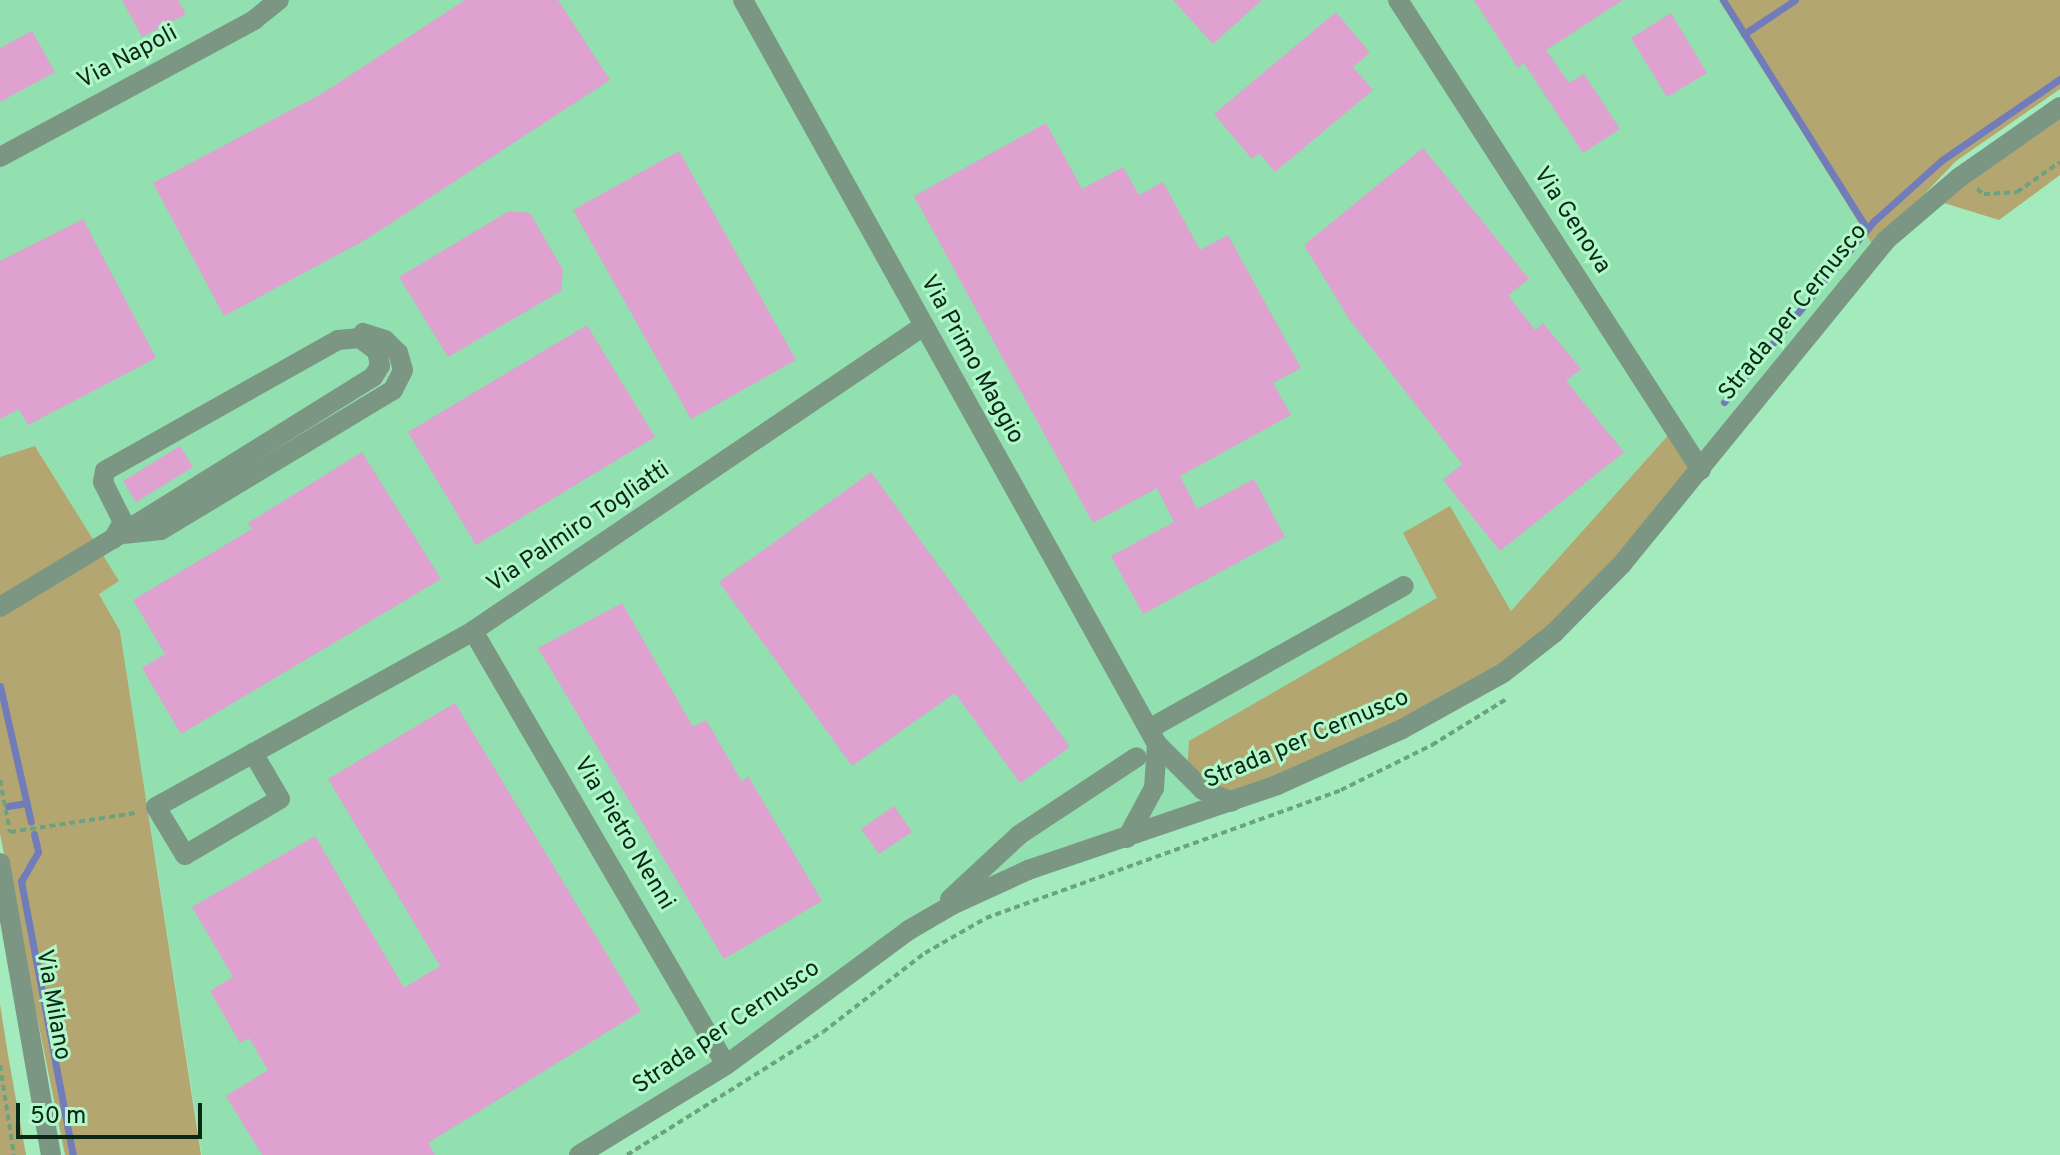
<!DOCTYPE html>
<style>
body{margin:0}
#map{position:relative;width:2060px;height:1155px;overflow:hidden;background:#a3eabd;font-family:Overpass,sans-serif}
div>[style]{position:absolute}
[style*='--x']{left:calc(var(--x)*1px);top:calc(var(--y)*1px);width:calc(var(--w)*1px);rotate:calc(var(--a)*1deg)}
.built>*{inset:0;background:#92dfaf}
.green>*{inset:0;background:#b4a671}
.stream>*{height:7px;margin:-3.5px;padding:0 3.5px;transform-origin:3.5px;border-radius:3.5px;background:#717cba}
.building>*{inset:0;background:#dfa1cf}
.path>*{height:4px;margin-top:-2px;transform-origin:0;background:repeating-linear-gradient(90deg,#6ba27f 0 6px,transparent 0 10px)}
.minor>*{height:20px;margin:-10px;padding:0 10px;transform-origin:10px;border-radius:10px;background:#7b9784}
span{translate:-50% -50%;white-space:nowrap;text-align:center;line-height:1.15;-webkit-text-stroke:6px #b0f8c9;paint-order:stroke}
.street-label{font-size:24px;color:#0b2817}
.scale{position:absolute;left:16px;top:1103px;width:186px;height:36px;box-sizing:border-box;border:4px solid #0b2817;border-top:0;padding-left:10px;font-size:24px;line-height:28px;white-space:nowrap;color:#0b2817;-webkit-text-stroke:6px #b0f8c9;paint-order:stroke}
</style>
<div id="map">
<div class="built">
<div style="clip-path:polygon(0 0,1719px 0,1874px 247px,1606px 583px,1409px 724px,973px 892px,583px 1155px,202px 1155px,120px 631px,99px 593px,118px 581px,36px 446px,0 457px)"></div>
</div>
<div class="green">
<div style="clip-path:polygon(1719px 0,2060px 0,2060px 89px,1956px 161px,1874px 247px)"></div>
<div style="clip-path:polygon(2060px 109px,2060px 175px,1999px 220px,1931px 199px)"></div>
<div style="clip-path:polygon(1673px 430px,1699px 468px,1682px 492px,1498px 677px,1235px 801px,1187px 772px,1189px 741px,1437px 598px,1403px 533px,1450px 506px,1511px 611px)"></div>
<div style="clip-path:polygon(35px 446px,119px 581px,99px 594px,120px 631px,201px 1155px,65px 1155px,0 834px,0 457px)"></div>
<div style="clip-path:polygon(0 1004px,8px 1055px,26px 1155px,0 1155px)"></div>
</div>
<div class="stream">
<div style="--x:1723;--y:0;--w:271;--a:57.8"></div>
<div style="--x:1744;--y:34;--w:61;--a:-33.7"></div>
<div style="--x:1724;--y:402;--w:235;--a:-50.4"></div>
<div style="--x:1874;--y:221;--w:91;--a:-41.9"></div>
<div style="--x:1942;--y:160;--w:143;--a:-34.5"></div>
<div style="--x:0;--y:686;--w:139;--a:77.2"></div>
<div style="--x:8;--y:806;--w:19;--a:-9"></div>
<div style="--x:34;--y:834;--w:18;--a:77"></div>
<div style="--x:38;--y:852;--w:34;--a:120"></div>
<div style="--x:21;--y:881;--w:279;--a:79.3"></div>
</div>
<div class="building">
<div style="clip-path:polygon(122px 0,178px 0,186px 14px,142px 37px)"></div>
<div style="clip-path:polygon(465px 0,558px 0,610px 80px,365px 240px,224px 316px,153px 183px,323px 93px)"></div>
<div style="clip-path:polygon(1173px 0,1262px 0,1213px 44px)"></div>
<div style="clip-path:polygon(1474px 0,1623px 0,1546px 50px,1569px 83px,1584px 74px,1620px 129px,1583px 153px,1524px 63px,1518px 68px)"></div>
<div style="clip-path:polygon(1336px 12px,1370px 53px,1353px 67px,1373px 90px,1275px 172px,1259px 153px,1252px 159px,1214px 114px)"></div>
<div style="clip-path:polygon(1671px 13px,1707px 73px,1667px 97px,1631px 38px)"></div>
<div style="clip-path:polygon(32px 31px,55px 72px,0 102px,0 48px)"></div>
<div style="clip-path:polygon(1046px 123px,1082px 189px,1123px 167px,1139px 195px,1163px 182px,1200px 250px,1228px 235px,1301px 368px,1273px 383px,1291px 415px,1180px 476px,1197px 509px,1254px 479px,1285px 537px,1143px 614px,1111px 556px,1174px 522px,1157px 488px,1093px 523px,914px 196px)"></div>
<div style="clip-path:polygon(1423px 148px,1529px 279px,1508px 295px,1535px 330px,1543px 323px,1581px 369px,1566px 381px,1624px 452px,1500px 551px,1443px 480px,1462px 464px,1349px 319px,1304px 245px)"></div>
<div style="clip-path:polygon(679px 151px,796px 360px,691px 419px,573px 210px)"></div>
<div style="clip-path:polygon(509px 211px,530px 213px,563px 270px,561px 291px,448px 357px,399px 277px)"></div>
<div style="clip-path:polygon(83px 219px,156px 358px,28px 425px,19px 409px,0 419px,0 261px)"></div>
<div style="clip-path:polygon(587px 325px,655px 437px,476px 545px,408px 432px)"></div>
<div style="clip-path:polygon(180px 446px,193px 467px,136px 502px,123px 481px)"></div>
<div style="clip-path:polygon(362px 452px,441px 579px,181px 734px,142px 668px,165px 654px,133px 600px,252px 529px,248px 523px)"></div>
<div style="clip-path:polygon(871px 472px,1070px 747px,1020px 783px,955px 693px,852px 766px,719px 582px)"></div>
<div style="clip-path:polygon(622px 603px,693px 727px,706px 720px,742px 782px,748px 776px,822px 901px,724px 959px,538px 648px)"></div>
<div style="clip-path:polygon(455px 703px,641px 1011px,428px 1143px,435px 1155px,262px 1155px,226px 1096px,268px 1070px,249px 1038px,240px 1043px,210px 991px,233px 977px,192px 907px,315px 836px,404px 988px,440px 966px,328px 779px)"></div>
<div style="clip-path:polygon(894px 806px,912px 832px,879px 854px,861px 829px)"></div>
</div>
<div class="path">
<div style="--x:1977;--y:189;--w:9;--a:36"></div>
<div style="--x:1984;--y:194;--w:33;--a:-3"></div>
<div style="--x:2017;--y:192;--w:52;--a:-34.9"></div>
<div style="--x:0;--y:780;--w:53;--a:79.1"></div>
<div style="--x:10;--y:832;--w:127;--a:-8.6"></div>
<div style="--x:0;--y:1065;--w:91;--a:81.2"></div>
<div style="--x:627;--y:1155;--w:231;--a:-32.1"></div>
<div style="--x:823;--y:1032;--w:129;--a:-37.8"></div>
<div style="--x:925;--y:953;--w:70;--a:-29.8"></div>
<div style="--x:986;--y:918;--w:377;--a:-19.8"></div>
<div style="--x:1341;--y:790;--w:102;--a:-26.3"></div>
<div style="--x:1432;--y:745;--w:89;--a:-31.7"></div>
</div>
<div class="minor">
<div style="--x:743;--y:0;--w:851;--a:60.91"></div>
<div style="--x:1157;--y:744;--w:65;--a:45"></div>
<div style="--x:1203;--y:790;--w:31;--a:22"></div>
<div style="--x:1398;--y:0;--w:559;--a:57.19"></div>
<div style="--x:0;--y:157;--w:289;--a:-28.3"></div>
<div style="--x:254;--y:20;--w:32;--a:-39"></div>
<div style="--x:123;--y:534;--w:38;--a:-6"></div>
<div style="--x:161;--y:530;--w:271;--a:-31.1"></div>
<div style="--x:393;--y:390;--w:22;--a:-63"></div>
<div style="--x:403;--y:370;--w:18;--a:-106"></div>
<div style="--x:398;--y:353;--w:18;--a:-135"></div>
<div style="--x:385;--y:340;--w:23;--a:-162"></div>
<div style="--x:0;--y:607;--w:139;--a:-31.2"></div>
<div style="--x:119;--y:535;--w:299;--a:-31.9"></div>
<div style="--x:373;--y:377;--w:13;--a:-58"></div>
<div style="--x:380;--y:366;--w:15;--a:-101"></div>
<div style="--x:377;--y:351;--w:21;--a:-143"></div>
<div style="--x:360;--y:338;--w:22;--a:175"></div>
<div style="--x:338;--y:340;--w:267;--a:150.7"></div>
<div style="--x:105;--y:471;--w:11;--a:100"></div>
<div style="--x:103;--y:482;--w:45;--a:63.4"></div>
<div style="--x:123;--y:522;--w:20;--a:120"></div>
<div style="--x:473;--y:631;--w:502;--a:59.76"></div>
<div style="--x:1149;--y:729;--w:292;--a:-29.3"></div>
<div style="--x:253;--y:753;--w:53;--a:59.6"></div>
<div style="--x:280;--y:799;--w:110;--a:149.5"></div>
<div style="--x:185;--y:855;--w:56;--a:-121.1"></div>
<div style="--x:156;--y:807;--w:363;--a:-29"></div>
<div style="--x:473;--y:631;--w:542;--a:-34.1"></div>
<div style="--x:1127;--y:838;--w:57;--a:-61.6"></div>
<div style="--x:1154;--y:788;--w:44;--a:-86.1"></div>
<div style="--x:0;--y:863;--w:296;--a:80.1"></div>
<div style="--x:950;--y:899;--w:94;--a:-42.8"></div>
<div style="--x:1019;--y:835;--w:141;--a:-33.5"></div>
<div style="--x:579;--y:1155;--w:172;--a:-31.5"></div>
<div style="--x:726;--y:1065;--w:227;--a:-36.4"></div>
<div style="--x:909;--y:930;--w:50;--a:-30.2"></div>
<div style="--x:952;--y:905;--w:84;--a:-24.7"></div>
<div style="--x:1028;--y:870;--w:263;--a:-18.8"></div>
<div style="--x:1277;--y:785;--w:137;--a:-24.1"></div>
<div style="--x:1402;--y:729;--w:115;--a:-29"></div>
<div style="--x:1503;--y:673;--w:65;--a:-38.1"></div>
<div style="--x:1554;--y:633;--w:97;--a:-45.4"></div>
<div style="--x:1622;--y:564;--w:417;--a:-50.8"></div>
<div style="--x:1885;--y:241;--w:99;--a:-40.5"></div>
<div style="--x:1960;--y:177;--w:122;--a:-35"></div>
</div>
<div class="street-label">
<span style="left:128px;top:58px;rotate:-28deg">Via Napoli</span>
<span style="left:1571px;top:221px;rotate:57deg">Via Genova</span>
<span style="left:1794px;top:313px;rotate:-51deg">Strada per Cernusco</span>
<span style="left:971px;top:360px;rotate:61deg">Via Primo Maggio</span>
<span style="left:579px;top:528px;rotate:-34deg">Via Palmiro Togliatti</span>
<span style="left:1307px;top:740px;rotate:-23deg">Strada per Cernusco</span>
<span style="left:623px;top:834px;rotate:59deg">Via Pietro Nenni</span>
<span style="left:52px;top:1005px;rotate:80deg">Via Milano</span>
<span style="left:727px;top:1028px;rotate:-34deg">Strada per Cernusco</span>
</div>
<div class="scale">50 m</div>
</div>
